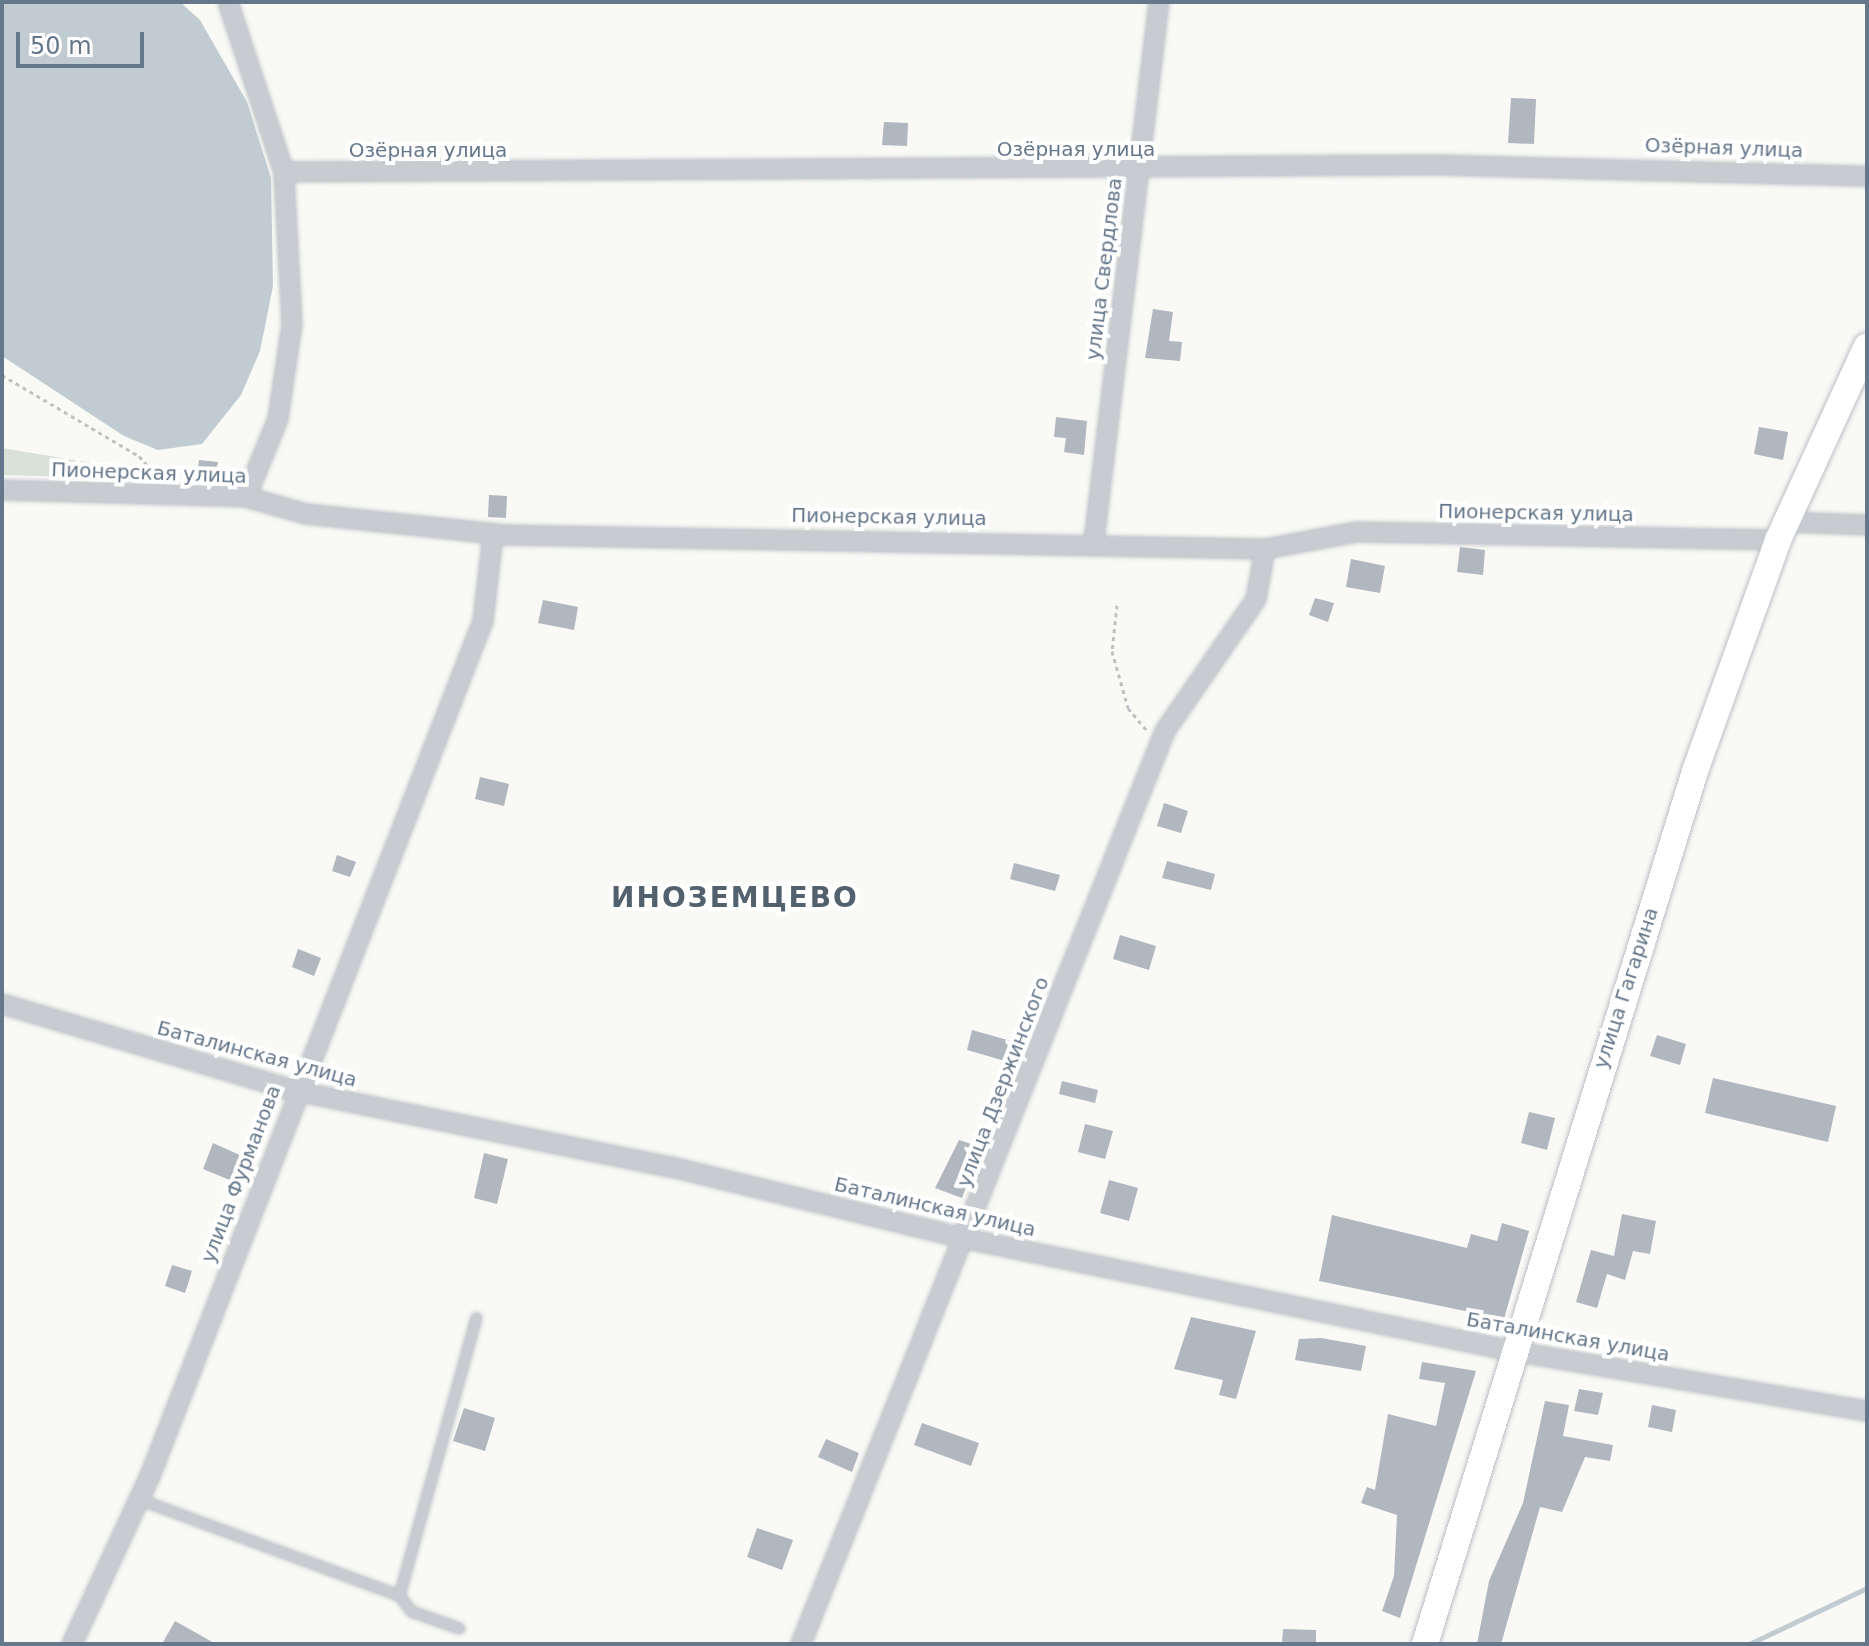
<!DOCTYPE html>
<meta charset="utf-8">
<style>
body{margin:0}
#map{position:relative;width:1869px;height:1646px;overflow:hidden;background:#f9f9f6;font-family:"DejaVu Sans",sans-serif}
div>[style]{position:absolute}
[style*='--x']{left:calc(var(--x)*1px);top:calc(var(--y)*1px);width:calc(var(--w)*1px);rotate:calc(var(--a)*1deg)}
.green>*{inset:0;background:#dae1d6}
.water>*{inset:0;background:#c1ccd2}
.stream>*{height:5px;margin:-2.5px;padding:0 2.5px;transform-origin:2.5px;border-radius:2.5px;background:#c1ccd2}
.building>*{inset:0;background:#b0b7bf}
.path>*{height:3px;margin-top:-1.5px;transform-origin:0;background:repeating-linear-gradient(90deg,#bfc2c4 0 4px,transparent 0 8px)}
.roads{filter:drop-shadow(0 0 2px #babfc4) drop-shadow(0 0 2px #babfc4)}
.lane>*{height:9px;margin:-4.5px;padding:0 4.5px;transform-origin:4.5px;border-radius:4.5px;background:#c8ccd0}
.street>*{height:18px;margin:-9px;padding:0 9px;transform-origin:9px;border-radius:9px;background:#c8ccd0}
.secondary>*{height:26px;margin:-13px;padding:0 13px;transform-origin:13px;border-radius:13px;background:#fff}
span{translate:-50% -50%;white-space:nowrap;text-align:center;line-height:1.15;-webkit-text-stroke:8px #fff;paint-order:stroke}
.street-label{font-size:20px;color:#65778a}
.district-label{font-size:28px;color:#53616e;font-weight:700;letter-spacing:2px}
.frame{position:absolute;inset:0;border:4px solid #65778a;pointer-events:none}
.scale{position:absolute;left:16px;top:32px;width:128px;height:36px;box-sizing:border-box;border:4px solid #65778a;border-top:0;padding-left:10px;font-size:24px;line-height:28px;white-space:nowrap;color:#65778a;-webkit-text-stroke:6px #fff;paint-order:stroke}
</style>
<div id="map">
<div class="green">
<div style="clip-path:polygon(2px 448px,104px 465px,117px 478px,2px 475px)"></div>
</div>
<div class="water">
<div style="clip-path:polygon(2px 2px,180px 2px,200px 20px,247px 102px,271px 178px,273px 286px,260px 351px,241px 395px,202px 444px,158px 450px,124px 436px,2px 356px)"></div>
</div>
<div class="stream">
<div style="--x:1749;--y:1644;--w:131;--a:-25.4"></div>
</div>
<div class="building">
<div style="clip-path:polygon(1511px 98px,1536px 99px,1534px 144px,1508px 143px)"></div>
<div style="clip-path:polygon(884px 122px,908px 123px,907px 146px,882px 145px)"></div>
<div style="clip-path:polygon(1153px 309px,1173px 312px,1169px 341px,1182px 342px,1180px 361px,1145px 358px)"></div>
<div style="clip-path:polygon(1056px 417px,1087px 421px,1084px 455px,1064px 452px,1066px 438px,1054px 437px)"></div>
<div style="clip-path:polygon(1759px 427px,1788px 432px,1783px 460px,1754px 454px)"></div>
<div style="clip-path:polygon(199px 460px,218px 462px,216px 477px,197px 475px)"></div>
<div style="clip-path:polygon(489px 495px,507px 496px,506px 518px,488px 517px)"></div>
<div style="clip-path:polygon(1460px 547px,1485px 550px,1483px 575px,1457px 572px)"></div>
<div style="clip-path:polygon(1351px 559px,1385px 566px,1380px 593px,1346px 587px)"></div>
<div style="clip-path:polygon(1315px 598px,1334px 603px,1328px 622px,1309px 615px)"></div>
<div style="clip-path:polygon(543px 600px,578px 607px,574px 630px,538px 623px)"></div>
<div style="clip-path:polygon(480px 777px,509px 784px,504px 806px,475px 799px)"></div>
<div style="clip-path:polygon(1164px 803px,1188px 811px,1181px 833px,1157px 826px)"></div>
<div style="clip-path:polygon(337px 855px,356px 862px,350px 877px,332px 871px)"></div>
<div style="clip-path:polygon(1167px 861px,1215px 874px,1211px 890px,1162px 878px)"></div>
<div style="clip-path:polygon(1014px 863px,1060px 875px,1055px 891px,1010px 879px)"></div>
<div style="clip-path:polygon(1120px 935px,1156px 946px,1149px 970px,1113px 959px)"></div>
<div style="clip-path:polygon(298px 949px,321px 958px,314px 976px,292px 967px)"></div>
<div style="clip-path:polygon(972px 1030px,1011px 1041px,1005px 1061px,967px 1050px)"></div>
<div style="clip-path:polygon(1657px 1035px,1686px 1044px,1680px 1065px,1650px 1056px)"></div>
<div style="clip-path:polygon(1713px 1078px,1836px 1106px,1828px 1142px,1705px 1113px)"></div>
<div style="clip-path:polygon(1062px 1081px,1098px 1090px,1095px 1103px,1059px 1094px)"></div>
<div style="clip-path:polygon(1529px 1112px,1555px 1118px,1547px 1150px,1521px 1143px)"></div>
<div style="clip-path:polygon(1085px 1124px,1113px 1131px,1105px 1159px,1078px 1152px)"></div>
<div style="clip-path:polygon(959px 1140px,971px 1144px,960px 1176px,969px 1179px,962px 1198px,935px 1188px)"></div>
<div style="clip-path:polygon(213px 1143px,242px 1156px,232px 1181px,203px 1169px)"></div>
<div style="clip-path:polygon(484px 1153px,508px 1159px,497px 1204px,474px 1198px)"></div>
<div style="clip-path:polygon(1109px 1180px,1138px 1188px,1129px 1221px,1100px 1213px)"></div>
<div style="clip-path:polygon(1622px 1214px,1656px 1221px,1650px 1254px,1633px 1251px,1625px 1280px,1607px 1274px,1597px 1308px,1576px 1302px,1591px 1250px,1614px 1256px)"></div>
<div style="clip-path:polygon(1332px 1215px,1467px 1248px,1471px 1234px,1497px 1241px,1502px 1223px,1529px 1231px,1504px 1319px,1319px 1281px)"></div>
<div style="clip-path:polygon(172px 1265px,192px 1271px,185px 1293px,165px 1286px)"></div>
<div style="clip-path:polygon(1191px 1317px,1256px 1331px,1236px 1399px,1219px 1395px,1223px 1380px,1174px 1369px)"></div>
<div style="clip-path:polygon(1321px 1338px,1366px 1346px,1361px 1371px,1295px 1360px,1299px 1339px)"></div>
<div style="clip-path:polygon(1422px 1362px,1476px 1371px,1400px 1618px,1382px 1611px,1394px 1576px,1397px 1515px,1361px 1503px,1367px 1487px,1375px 1490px,1388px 1414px,1436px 1426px,1445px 1383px,1419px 1379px)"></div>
<div style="clip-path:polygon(1579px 1389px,1603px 1393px,1598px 1415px,1574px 1411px)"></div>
<div style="clip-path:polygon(1545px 1401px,1569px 1405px,1563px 1436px,1613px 1445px,1610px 1461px,1585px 1457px,1562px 1512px,1540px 1507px,1501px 1644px,1477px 1644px,1489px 1581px,1523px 1503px)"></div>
<div style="clip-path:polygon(1652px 1405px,1676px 1410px,1672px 1432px,1648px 1427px)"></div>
<div style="clip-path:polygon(464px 1408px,495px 1418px,485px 1451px,453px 1441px)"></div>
<div style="clip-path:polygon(922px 1423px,979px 1443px,971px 1466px,914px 1445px)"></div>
<div style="clip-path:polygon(826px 1439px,859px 1453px,852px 1472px,818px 1457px)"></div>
<div style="clip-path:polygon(757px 1528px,793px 1540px,782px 1570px,747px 1557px)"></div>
<div style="clip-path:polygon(175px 1621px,216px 1644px,162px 1644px)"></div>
<div style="clip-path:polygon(1283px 1629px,1316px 1630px,1316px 1644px,1282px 1644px)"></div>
</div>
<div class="path">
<div style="--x:2;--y:375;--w:159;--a:30.6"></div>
<div style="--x:139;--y:456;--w:28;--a:48"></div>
<div style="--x:1117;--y:605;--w:46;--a:96.2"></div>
<div style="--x:1112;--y:651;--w:59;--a:74.3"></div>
<div style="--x:1128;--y:708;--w:30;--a:50"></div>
</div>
<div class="roads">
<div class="lane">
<div style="--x:139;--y:1499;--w:277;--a:20.3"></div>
<div style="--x:399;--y:1595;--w:288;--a:-74.5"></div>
<div style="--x:399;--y:1595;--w:20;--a:53"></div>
<div style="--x:411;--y:1611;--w:51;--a:19.5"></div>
</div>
<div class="street">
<div style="--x:228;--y:2;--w:179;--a:71.8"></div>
<div style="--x:284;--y:172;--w:152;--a:87"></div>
<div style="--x:292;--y:324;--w:96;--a:98.4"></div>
<div style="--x:278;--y:419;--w:84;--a:112.3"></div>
<div style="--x:284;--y:172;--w:1153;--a:-0.35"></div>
<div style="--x:1437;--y:165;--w:430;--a:1.5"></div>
<div style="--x:2;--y:490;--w:244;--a:1.6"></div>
<div style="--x:246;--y:497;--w:62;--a:15.8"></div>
<div style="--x:306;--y:514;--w:201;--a:6"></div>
<div style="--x:506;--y:535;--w:759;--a:1.06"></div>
<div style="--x:1265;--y:549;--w:94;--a:-10.5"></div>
<div style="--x:1357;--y:532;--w:421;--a:1.1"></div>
<div style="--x:1785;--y:522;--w:82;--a:2.1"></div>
<div style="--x:1094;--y:541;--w:543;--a:-83.12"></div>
<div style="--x:2;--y:1004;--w:307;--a:16.5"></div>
<div style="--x:296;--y:1091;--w:383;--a:11.5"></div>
<div style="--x:671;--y:1167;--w:305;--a:13.7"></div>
<div style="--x:967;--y:1239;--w:556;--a:11.61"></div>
<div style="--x:1512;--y:1351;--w:360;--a:9.6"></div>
<div style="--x:72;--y:1644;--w:185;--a:-65.1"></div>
<div style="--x:150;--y:1476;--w:918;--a:-68.72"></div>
<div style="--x:483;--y:621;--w:88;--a:-83.4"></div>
<div style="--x:801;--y:1644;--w:983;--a:-68.26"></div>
<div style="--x:1165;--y:731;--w:160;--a:-55.4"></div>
<div style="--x:1256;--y:599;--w:51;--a:-79.8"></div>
</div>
<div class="secondary">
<div style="--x:1425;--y:1644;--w:914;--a:-72.81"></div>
<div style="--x:1695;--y:771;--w:245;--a:-70.2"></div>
<div style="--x:1778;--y:540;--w:213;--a:-65.4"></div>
</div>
</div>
<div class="street-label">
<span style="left:1724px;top:148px;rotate:2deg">Озёрная улица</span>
<span style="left:1076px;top:149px">Озёрная улица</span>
<span style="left:428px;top:150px">Озёрная улица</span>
<span style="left:1104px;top:269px;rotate:-83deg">улица Свердлова</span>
<span style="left:149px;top:473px;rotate:2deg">Пионерская улица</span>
<span style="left:1536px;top:513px;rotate:1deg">Пионерская улица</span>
<span style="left:889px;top:517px;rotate:1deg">Пионерская улица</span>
<span style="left:1626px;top:988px;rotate:-72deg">улица Гагарина</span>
<span style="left:257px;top:1054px;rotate:15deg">Баталинская улица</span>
<span style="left:1003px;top:1082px;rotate:-69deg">улица Дзержинского</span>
<span style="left:241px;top:1174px;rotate:-69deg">улица Фурманова</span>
<span style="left:935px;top:1207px;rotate:13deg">Баталинская улица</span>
<span style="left:1568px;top:1337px;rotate:10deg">Баталинская улица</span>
</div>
<div class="district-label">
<span style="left:735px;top:898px">ИНОЗЕМЦЕВО</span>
</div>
<div class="frame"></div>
<div class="scale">50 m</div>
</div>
